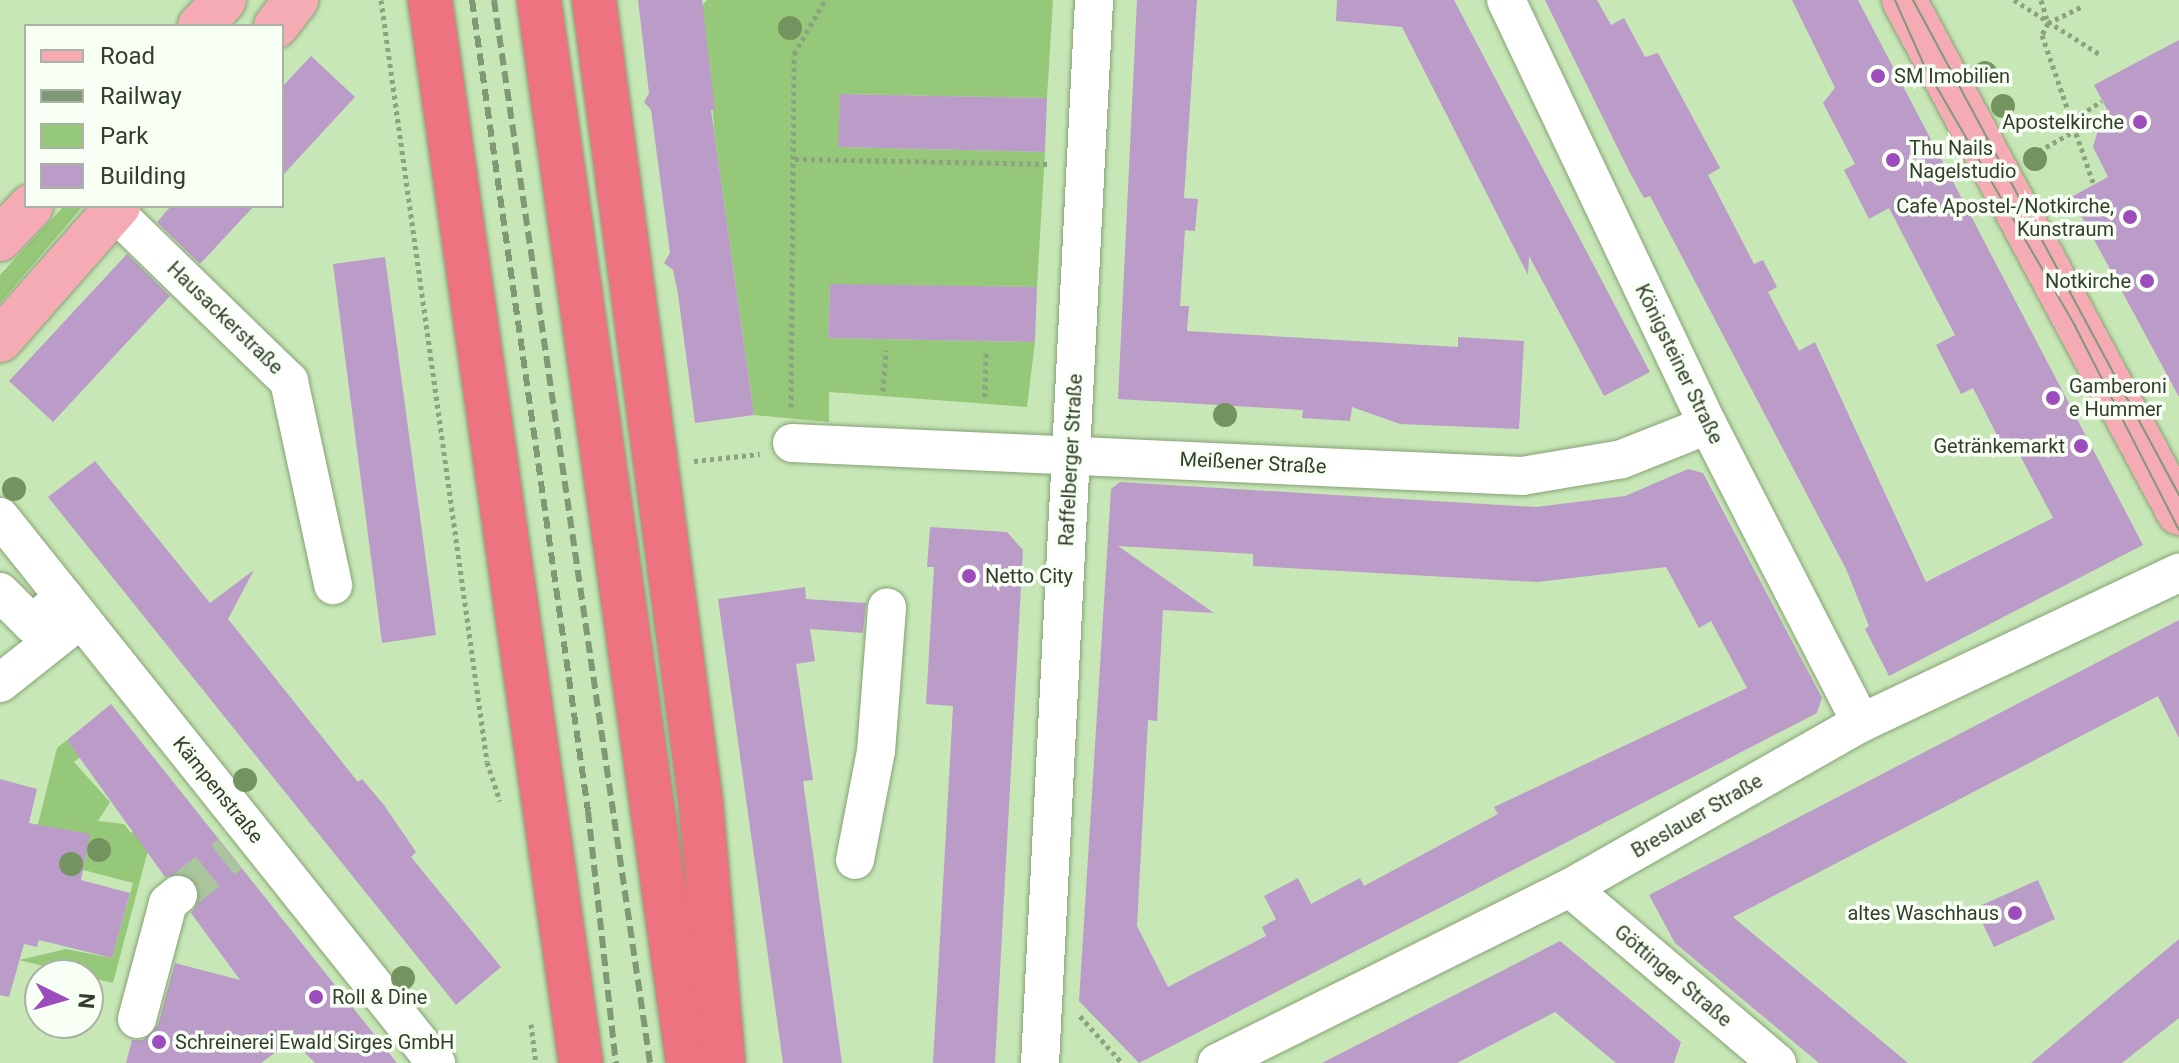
<!DOCTYPE html>
<meta charset="utf-8">
<style>
body{margin:0}
#map{position:relative;width:2179px;height:1063px;overflow:hidden;background:#c8e7b7;font-family:Roboto,sans-serif}
div>[style]{position:absolute}
[style*='--x']{left:calc(var(--x)*1px);top:calc(var(--y)*1px);width:calc(var(--w)*1px);rotate:calc(var(--a)*1deg)}
.green>*{inset:0;background:#96c879}
.building>*{inset:0;background:#bb9cc9}
.minor-tunnel>*{height:38px;margin-top:-19px;transform-origin:0;background:repeating-linear-gradient(90deg,#aac59b 0 38px,transparent 0 57px)}
.path>*{height:5px;margin-top:-2.5px;transform-origin:0;background:repeating-linear-gradient(90deg,#8ba37e 0 4px,transparent 0 8px)}
.roads{filter:drop-shadow(0 0 2px #85a275) drop-shadow(0 0 2px #85a275)}
.minor>*{height:38px;margin:-19px;padding:0 19px;transform-origin:19px;border-radius:19px;background:#fff}
.major>*{height:44px;margin:-22px;padding:0 22px;transform-origin:22px;border-radius:22px;background:#f4abb3}
.highway>*{height:44px;margin:-22px;padding:0 22px;transform-origin:22px;border-radius:22px;background:#ed7381}
.tram>*{height:2px;margin:-1px;padding:0 1px;transform-origin:1px;border-radius:1px;background:#819876}
.rail>*{height:6px;margin-top:-3px;transform-origin:0;background:repeating-linear-gradient(90deg,#819876 0 12px,transparent 0 18px)}
.trees>*{width:24px;height:24px;margin:-12px;border-radius:50%;background:#73945e}
.dots>*{width:22px;height:22px;translate:-50% -50%;box-sizing:border-box;border:4px solid #f8fff5;border-radius:50%}
span{translate:-50% -50%;white-space:nowrap;text-align:center;line-height:1.15;-webkit-text-stroke:7px #f8fff5;paint-order:stroke}
.poi-label{font-size:20px;color:#323f2c}
.left{translate:0 -50%;text-align:left}
.right{translate:-100% -50%;text-align:right}
.street-label{font-size:20px;color:#323f2c}
.legend{position:absolute;left:24px;top:24px;width:260px;height:184px;box-sizing:border-box;background:#f8fff5;border:2px solid #a9b2a5;margin:0;padding:10px 14px;list-style:none;font-size:24px;color:#323f2c}
.legend li{display:flex;align-items:center;gap:16px;height:40px}
.legend b{width:40px;border:2px solid #a9b2a5}
.north{position:absolute;left:24px;top:959px;width:80px;height:80px;box-sizing:border-box;background:#f8fff5;border:2px solid #a9b2a5;border-radius:50%;rotate:95deg;font-size:22px;font-weight:700;line-height:32px;text-align:center;color:#323f2c}
.north::after{content:'';display:block;margin:auto;width:28px;height:36px;background:#9c4cbd;clip-path:polygon(50% 0,100% 100%,50% 72%,0 100%)}
</style>
<div id="map">
<div class="green">
<div style="clip-path:polygon(707px 0,1053px 0,1047px 98px,840px 94px,839px 147px,1045px 152px,1037px 287px,830px 285px,828px 338px,1035px 342px,1027px 407px,829px 392px,829px 422px,754px 415px,714px 131px,710px 63px,704px 63px,696px 12px)"></div>
<div style="clip-path:polygon(64px 206px,83px 206px,0 303px,0 275px)"></div>
<div style="clip-path:polygon(67px 740px,80px 757px,74px 762px,110px 802px,98px 821px,124px 824px,131px 833px,138px 828px,155px 848px,147px 854px,113px 983px,19px 960px,66px 949px,112px 958px,133px 883px,30px 856px,57px 748px)"></div>
</div>
<div class="building">
<div style="clip-path:polygon(638px 0,702px 0,715px 110px,711px 110px,754px 415px,695px 423px,678px 294px,673px 270px,664px 263px,670px 253px,651px 110px,644px 102px,649px 93px)"></div>
<div style="clip-path:polygon(1137px 0,1197px 0,1184px 198px,1198px 199px,1195px 231px,1185px 230px,1180px 306px,1189px 306px,1187px 331px,1458px 347px,1458px 337px,1524px 341px,1519px 429px,1400px 424px,1352px 407px,1350px 421px,1302px 418px,1303px 410px,1118px 399px)"></div>
<div style="clip-path:polygon(1337px 0,1454px 0,1650px 372px,1604px 396px,1529px 256px,1528px 275px,1402px 27px,1336px 21px)"></div>
<div style="clip-path:polygon(1545px 0,1597px 0,1611px 25px,1624px 18px,1645px 57px,1658px 53px,1720px 168px,1708px 175px,1754px 264px,1763px 260px,1777px 287px,1768px 292px,1799px 351px,1815px 342px,1926px 582px,2053px 518px,2017px 450px,2007px 455px,1973px 388px,1961px 394px,1936px 345px,1955px 335px,1889px 208px,1869px 219px,1844px 170px,1855px 164px,1823px 103px,1835px 88px,1792px 0,1858px 0,2143px 545px,1889px 676px,1865px 629px,1869px 626px,1846px 569px,1650px 196px,1644px 198px,1629px 171px)"></div>
<div style="clip-path:polygon(2179px 40px,2179px 397px,2071px 197px,2108px 177px,2093px 147px,2100px 123px,2111px 117px,2094px 85px)"></div>
<div style="clip-path:polygon(311px 56px,355px 97px,282px 176px,282px 87px)"></div>
<div style="clip-path:polygon(840px 94px,1047px 98px,1045px 152px,838px 147px)"></div>
<div style="clip-path:polygon(171px 206px,254px 206px,200px 264px,157px 222px)"></div>
<div style="clip-path:polygon(127px 254px,170px 296px,53px 422px,9px 381px)"></div>
<div style="clip-path:polygon(385px 257px,436px 635px,382px 643px,333px 264px)"></div>
<div style="clip-path:polygon(830px 284px,1037px 287px,1035px 342px,828px 338px)"></div>
<div style="clip-path:polygon(95px 461px,210px 603px,254px 570px,228px 619px,358px 782px,362px 779px,384px 805px,416px 852px,411px 857px,501px 967px,456px 1005px,48px 497px)"></div>
<div style="clip-path:polygon(evenodd,1688px 469px,1703px 473px,1822px 698px,1817px 713px,1139px 1063px,1079px 1001px,1111px 489px,1120px 482px,1536px 507px,1625px 496px,1688px 469px,1118px 546px,1253px 554px,1253px 566px,1537px 582px,1666px 567px,1699px 628px,1711px 621px,1747px 688px,1494px 807px,1498px 814px,1364px 886px,1360px 878px,1311px 904px,1298px 878px,1264px 896px,1276px 919px,1262px 927px,1266px 936px,1168px 987px,1137px 926px,1148px 720px,1157px 721px,1163px 610px,1214px 613px,1118px 546px)"></div>
<div style="clip-path:polygon(930px 527px,1007px 532px,1023px 550px,995px 1063px,933px 1063px,953px 706px,926px 704px,934px 567px,927px 567px)"></div>
<div style="clip-path:polygon(805px 587px,806px 599px,866px 603px,863px 633px,810px 629px,815px 661px,796px 664px,813px 780px,803px 781px,842px 1063px,783px 1063px,718px 599px)"></div>
<div style="clip-path:polygon(2179px 620px,2179px 738px,2158px 696px,1733px 917px,1908px 1063px,1819px 1063px,1675px 943px,1649px 895px)"></div>
<div style="clip-path:polygon(111px 704px,233px 857px,397px 1063px,315px 1063px,292px 1040px,261px 1063px,126px 1063px,132px 1040px,143px 1040px,158px 1025px,175px 963px,240px 980px,191px 913px,199px 902px,196px 882px,185px 874px,165px 877px,67px 740px)"></div>
<div style="clip-path:polygon(0 779px,37px 789px,29px 823px,90px 834px,81px 880px,130px 893px,112px 958px,39px 940px,37px 947px,24px 944px,9px 997px,0 995px)"></div>
<div style="clip-path:polygon(2038px 880px,2055px 919px,1994px 947px,1975px 908px)"></div>
<div style="clip-path:polygon(2179px 939px,2179px 1018px,2122px 1063px,2031px 1063px)"></div>
<div style="clip-path:polygon(1560px 941px,1681px 1042px,1674px 1063px,1616px 1063px,1555px 1012px,1457px 1063px,1322px 1063px)"></div>
</div>
<div class="minor-tunnel">
<div style="--x:178;--y:895;--w:66;--a:-38.3"></div>
</div>
<div class="path">
<div style="--x:381;--y:0;--w:769;--a:82.08"></div>
<div style="--x:487;--y:762;--w:41;--a:71.6"></div>
<div style="--x:2014;--y:0;--w:103;--a:32.3"></div>
<div style="--x:2041;--y:0;--w:24;--a:73"></div>
<div style="--x:2048;--y:23;--w:13;--a:117"></div>
<div style="--x:2042;--y:35;--w:159;--a:70.9"></div>
<div style="--x:2048;--y:23;--w:39;--a:-26"></div>
<div style="--x:2074;--y:119;--w:33;--a:-33"></div>
<div style="--x:2032;--y:155;--w:51;--a:-29.6"></div>
<div style="--x:795;--y:159;--w:254;--a:1.1"></div>
<div style="--x:883;--y:391;--w:41;--a:-85.8"></div>
<div style="--x:985;--y:397;--w:47;--a:-88.8"></div>
<div style="--x:791;--y:407;--w:353;--a:-89.5"></div>
<div style="--x:794;--y:54;--w:62;--a:-60.1"></div>
<div style="--x:694;--y:461;--w:66;--a:-6.1"></div>
<div style="--x:1080;--y:1016;--w:63;--a:48.2"></div>
<div style="--x:531;--y:1024;--w:39;--a:83"></div>
</div>
<div class="roads">
<div class="minor">
<div style="--x:1506;--y:0;--w:471;--a:64.6"></div>
<div style="--x:1708;--y:425;--w:335;--a:62.8"></div>
<div style="--x:114;--y:211;--w:244;--a:44.2"></div>
<div style="--x:289;--y:381;--w:209;--a:77.8"></div>
<div style="--x:792;--y:443;--w:731;--a:2.59"></div>
<div style="--x:1522;--y:476;--w:101;--a:-9.6"></div>
<div style="--x:1622;--y:459;--w:92;--a:-21.6"></div>
<div style="--x:0;--y:517;--w:699;--a:51.39"></div>
<div style="--x:0;--y:592;--w:45;--a:45"></div>
<div style="--x:32;--y:624;--w:42;--a:-40.2"></div>
<div style="--x:0;--y:683;--w:103;--a:-38.3"></div>
<div style="--x:855;--y:860;--w:111;--a:-79.1"></div>
<div style="--x:876;--y:751;--w:144;--a:-85.6"></div>
<div style="--x:1570;--y:888;--w:271;--a:40.2"></div>
<div style="--x:137;--y:1019;--w:120;--a:-75"></div>
<div style="--x:168;--y:903;--w:13;--a:-39"></div>
<div style="--x:1040;--y:1063;--w:1064;--a:-87.09"></div>
<div style="--x:1217;--y:1063;--w:394;--a:-26.4"></div>
<div style="--x:1570;--y:888;--w:335;--a:-29.6"></div>
<div style="--x:1861;--y:723;--w:352;--a:-25.3"></div>
</div>
<div class="major">
<div style="--x:1904;--y:0;--w:582;--a:61.81"></div>
<div style="--x:200;--y:26;--w:35;--a:-47"></div>
<div style="--x:276;--y:26;--w:33;--a:-52"></div>
<div style="--x:0;--y:239;--w:45;--a:-46.8"></div>
<div style="--x:0;--y:340;--w:179;--a:-48.6"></div>
</div>
<div class="highway">
<div style="--x:430;--y:0;--w:1074;--a:81.92"></div>
<div style="--x:539;--y:0;--w:1073;--a:82.02"></div>
<div style="--x:594;--y:0;--w:811;--a:82.42"></div>
<div style="--x:701;--y:804;--w:260;--a:85.1"></div>
</div>
</div>
<div class="tram">
<div style="--x:1895;--y:0;--w:71;--a:66"></div>
<div style="--x:1924;--y:65;--w:302;--a:59.9"></div>
<div style="--x:2075;--y:326;--w:229;--a:63"></div>
<div style="--x:1913;--y:0;--w:562;--a:61.75"></div>
</div>
<div class="rail">
<div style="--x:472;--y:0;--w:819;--a:81.86"></div>
<div style="--x:588;--y:811;--w:254;--a:83.7"></div>
<div style="--x:494;--y:0;--w:1074;--a:81.65"></div>
</div>
<div class="trees">
<div style="left:790px;top:28px"></div>
<div style="left:1985px;top:73px"></div>
<div style="left:2003px;top:106px"></div>
<div style="left:2035px;top:159px"></div>
<div style="left:1225px;top:415px"></div>
<div style="left:14px;top:489px"></div>
<div style="left:245px;top:780px"></div>
<div style="left:99px;top:850px"></div>
<div style="left:71px;top:864px"></div>
<div style="left:403px;top:978px"></div>
</div>
<div class="dots">
<div style="left:1878px;top:76px;background:#9c4cbd"></div>
<div style="left:2140px;top:122px;background:#9c4cbd"></div>
<div style="left:1893px;top:160px;background:#9c4cbd"></div>
<div style="left:2130px;top:217px;background:#9c4cbd"></div>
<div style="left:2147px;top:281px;background:#9c4cbd"></div>
<div style="left:2053px;top:398px;background:#9c4cbd"></div>
<div style="left:2081px;top:446px;background:#9c4cbd"></div>
<div style="left:969px;top:576px;background:#9c4cbd"></div>
<div style="left:2015px;top:913px;background:#9c4cbd"></div>
<div style="left:316px;top:997px;background:#9c4cbd"></div>
<div style="left:159px;top:1042px;background:#9c4cbd"></div>
</div>
<div class="poi-label">
<span class="left" style="left:1894px;top:76px">SM Imobilien</span>
<span class="right" style="left:2124px;top:122px">Apostelkirche</span>
<span class="left" style="left:1909px;top:160px">Thu Nails<br>Nagelstudio</span>
<span class="right" style="left:2114px;top:218px">Cafe Apostel-/Notkirche,<br>Kunstraum</span>
<span class="right" style="left:2131px;top:281px">Notkirche</span>
<span class="left" style="left:2069px;top:398px">Gamberoni<br>e Hummer</span>
<span class="right" style="left:2065px;top:446px">Getränkemarkt</span>
<span class="left" style="left:985px;top:576px">Netto City</span>
<span class="right" style="left:1999px;top:913px">altes Waschhaus</span>
<span class="left" style="left:332px;top:997px">Roll &amp; Dine</span>
<span class="left" style="left:175px;top:1042px">Schreinerei Ewald Sirges GmbH</span>
</div>
<div class="street-label">
<span style="left:225px;top:318px;rotate:44deg">Hausackerstraße</span>
<span style="left:1679px;top:364px;rotate:64deg">Königsteiner Straße</span>
<span style="left:1071px;top:460px;rotate:-87deg">Raffelberger Straße</span>
<span style="left:1253px;top:463px;rotate:3deg">Meißener Straße</span>
<span style="left:218px;top:790px;rotate:51deg">Kämpenstraße</span>
<span style="left:1697px;top:816px;rotate:-30deg">Breslauer Straße</span>
<span style="left:1673px;top:976px;rotate:40deg">Göttinger Straße</span>
</div>
<ul class="legend">
<li><b style="height:10px;background:#f4abb3"></b>Road</li>
<li><b style="height:10px;background:#819876"></b>Railway</li>
<li><b style="height:22px;background:#96c879"></b>Park</li>
<li><b style="height:22px;background:#bb9cc9"></b>Building</li>
</ul>
<div class="north">N</div>
</div>
